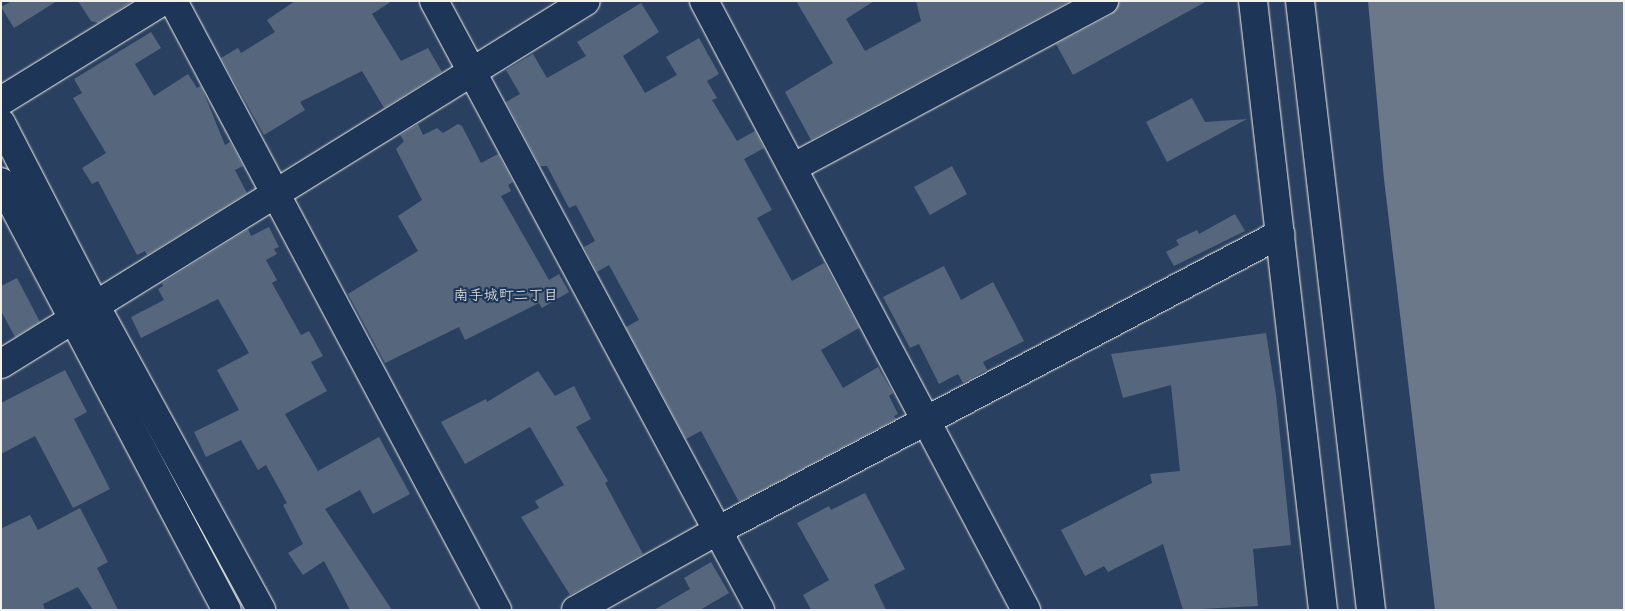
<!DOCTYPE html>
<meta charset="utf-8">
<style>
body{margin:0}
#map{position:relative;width:1625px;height:611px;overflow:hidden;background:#2a4060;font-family:Delius,"Klee One",sans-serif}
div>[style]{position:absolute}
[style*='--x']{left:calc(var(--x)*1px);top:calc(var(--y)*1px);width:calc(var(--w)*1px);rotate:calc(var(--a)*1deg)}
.water>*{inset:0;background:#6a788a}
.building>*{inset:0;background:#56677d}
.roads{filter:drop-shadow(0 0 1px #f4f1e8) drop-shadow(0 0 1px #f4f1e8)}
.minor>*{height:28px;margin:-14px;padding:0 14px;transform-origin:14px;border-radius:14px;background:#1d3557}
.tertiary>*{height:28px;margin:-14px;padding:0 14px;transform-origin:14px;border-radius:14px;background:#1d3557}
span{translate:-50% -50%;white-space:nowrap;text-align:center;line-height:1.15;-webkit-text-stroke:4.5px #1d3557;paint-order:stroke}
.neighbourhood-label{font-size:15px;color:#f4f1e8}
.frame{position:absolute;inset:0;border:2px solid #f4f1e8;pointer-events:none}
</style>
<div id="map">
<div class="water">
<div style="clip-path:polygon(1368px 1px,1624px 1px,1624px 610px,1435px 610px,1384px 179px)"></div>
</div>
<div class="building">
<div style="clip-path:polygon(12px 1px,57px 1px,14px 28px,1px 7px)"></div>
<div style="clip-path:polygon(78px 1px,133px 1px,98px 23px,91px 21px)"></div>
<div style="clip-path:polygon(295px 1px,392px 1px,372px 14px,401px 61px,428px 48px,442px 72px,384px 108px,362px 71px,300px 102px,305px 110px,264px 135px,221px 58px,238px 48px,241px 53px,275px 32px,267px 20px)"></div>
<div style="clip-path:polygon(796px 1px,874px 1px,846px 19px,865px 51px,921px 21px,916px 1px,1070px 1px,811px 140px,785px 92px,833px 63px)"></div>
<div style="clip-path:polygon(1120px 1px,1207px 1px,1073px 75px,1056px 44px,1111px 15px)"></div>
<div style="clip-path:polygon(641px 3px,659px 32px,623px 56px,645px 93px,677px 75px,666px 57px,699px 38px,719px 74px,707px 81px,717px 98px,712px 100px,737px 141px,755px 131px,764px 148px,744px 159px,772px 210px,757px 218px,792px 281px,824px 263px,859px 328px,821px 350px,843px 388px,878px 367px,893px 393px,889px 396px,898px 414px,894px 416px,896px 419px,739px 502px,701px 431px,686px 439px,626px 327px,639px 320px,609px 265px,597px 272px,584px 247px,595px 241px,576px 205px,569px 208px,547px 166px,540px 166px,506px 102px,520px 94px,506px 70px,533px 54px,547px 78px,586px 56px,577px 42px)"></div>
<div style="clip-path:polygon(151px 32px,161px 48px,135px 64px,154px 96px,188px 74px,197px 88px,201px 86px,225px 145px,230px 142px,243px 166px,235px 170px,247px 193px,147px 255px,145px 251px,137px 255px,98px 181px,92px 184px,82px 168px,106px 153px,73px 98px,82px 93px,74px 79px)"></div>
<div style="clip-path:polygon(1192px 98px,1205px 122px,1247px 119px,1167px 162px,1146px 122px)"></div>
<div style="clip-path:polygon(418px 124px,423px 135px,437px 128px,443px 133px,458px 124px,462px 126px,481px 163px,498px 154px,513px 182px,508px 185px,511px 191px,501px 196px,549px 280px,559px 274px,569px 292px,542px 308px,539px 303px,465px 340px,459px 327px,385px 363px,348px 294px,418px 251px,398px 216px,422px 200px,396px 149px,404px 141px,400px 135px)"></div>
<div style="clip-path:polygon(952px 166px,967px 194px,930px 215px,914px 187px)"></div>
<div style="clip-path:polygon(1235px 214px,1245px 231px,1174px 266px,1166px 252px,1179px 245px,1176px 240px,1197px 230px,1199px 234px)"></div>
<div style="clip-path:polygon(269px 227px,279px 247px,274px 249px,277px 254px,266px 260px,277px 280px,272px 283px,301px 335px,309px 331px,323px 356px,311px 362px,327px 391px,285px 414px,318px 471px,379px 437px,410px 494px,373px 514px,360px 490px,325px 509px,392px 610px,350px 610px,324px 561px,303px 575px,288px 553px,303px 544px,283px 505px,287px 503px,266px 465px,258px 470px,241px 440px,206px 457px,194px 432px,239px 410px,217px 370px,249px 353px,218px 299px,141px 338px,131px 317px,164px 300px,158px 289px,163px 286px,162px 283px,248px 229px,251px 236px)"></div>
<div style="clip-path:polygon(944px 266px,961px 300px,993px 282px,1024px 341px,983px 362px,987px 370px,963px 383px,958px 374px,939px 384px,919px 344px,910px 348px,883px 297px)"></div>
<div style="clip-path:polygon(17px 278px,40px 322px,15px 337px,1px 311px,1px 286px)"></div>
<div style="clip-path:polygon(1266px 333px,1276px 395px,1291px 545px,1253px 549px,1258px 606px,1183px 610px,1163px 544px,1108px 572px,1104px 566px,1085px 576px,1061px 530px,1152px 483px,1150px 474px,1180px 471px,1171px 385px,1123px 398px,1111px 354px)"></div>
<div style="clip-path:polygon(65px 370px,87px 412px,74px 419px,110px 489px,73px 508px,35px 436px,1px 454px,1px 403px)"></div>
<div style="clip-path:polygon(538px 371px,555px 396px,574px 386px,591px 419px,576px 427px,608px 481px,605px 483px,643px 554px,570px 595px,521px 517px,539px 508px,535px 501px,564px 485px,530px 427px,465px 464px,441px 422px,486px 399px,487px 402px)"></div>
<div style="clip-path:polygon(865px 493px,905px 569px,874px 585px,886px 610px,811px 610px,803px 595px,829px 580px,797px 523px,829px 506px,831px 510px)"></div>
<div style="clip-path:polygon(80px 508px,108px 562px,97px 568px,118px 610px,93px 610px,78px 587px,43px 604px,45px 610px,1px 610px,2px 528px,30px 515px,38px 530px)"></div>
<div style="clip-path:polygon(711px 562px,729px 593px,700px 610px,654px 610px,690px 589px,684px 578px)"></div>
</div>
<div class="roads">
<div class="minor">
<div style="--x:173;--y:1;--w:690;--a:61.99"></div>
<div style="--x:434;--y:1;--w:691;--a:61.84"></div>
<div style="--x:704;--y:1;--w:689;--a:62.13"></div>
<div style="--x:1253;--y:1;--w:613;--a:83.44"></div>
<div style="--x:1300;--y:1;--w:613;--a:83.35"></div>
<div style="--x:1;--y:101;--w:190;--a:-31.7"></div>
<div style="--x:794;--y:167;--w:352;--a:-28.2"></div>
<div style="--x:1;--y:364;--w:688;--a:-31.82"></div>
<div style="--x:576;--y:610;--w:162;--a:-29.3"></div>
<div style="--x:717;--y:531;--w:637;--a:-27.81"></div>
</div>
<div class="tertiary">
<div style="--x:1;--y:123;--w:205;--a:62.7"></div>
<div style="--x:95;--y:305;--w:347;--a:61.4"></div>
<div style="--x:1;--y:182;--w:484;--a:62.2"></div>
</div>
</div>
<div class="neighbourhood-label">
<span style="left:506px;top:295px">南手城町二丁目</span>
</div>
<div class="frame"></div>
</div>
